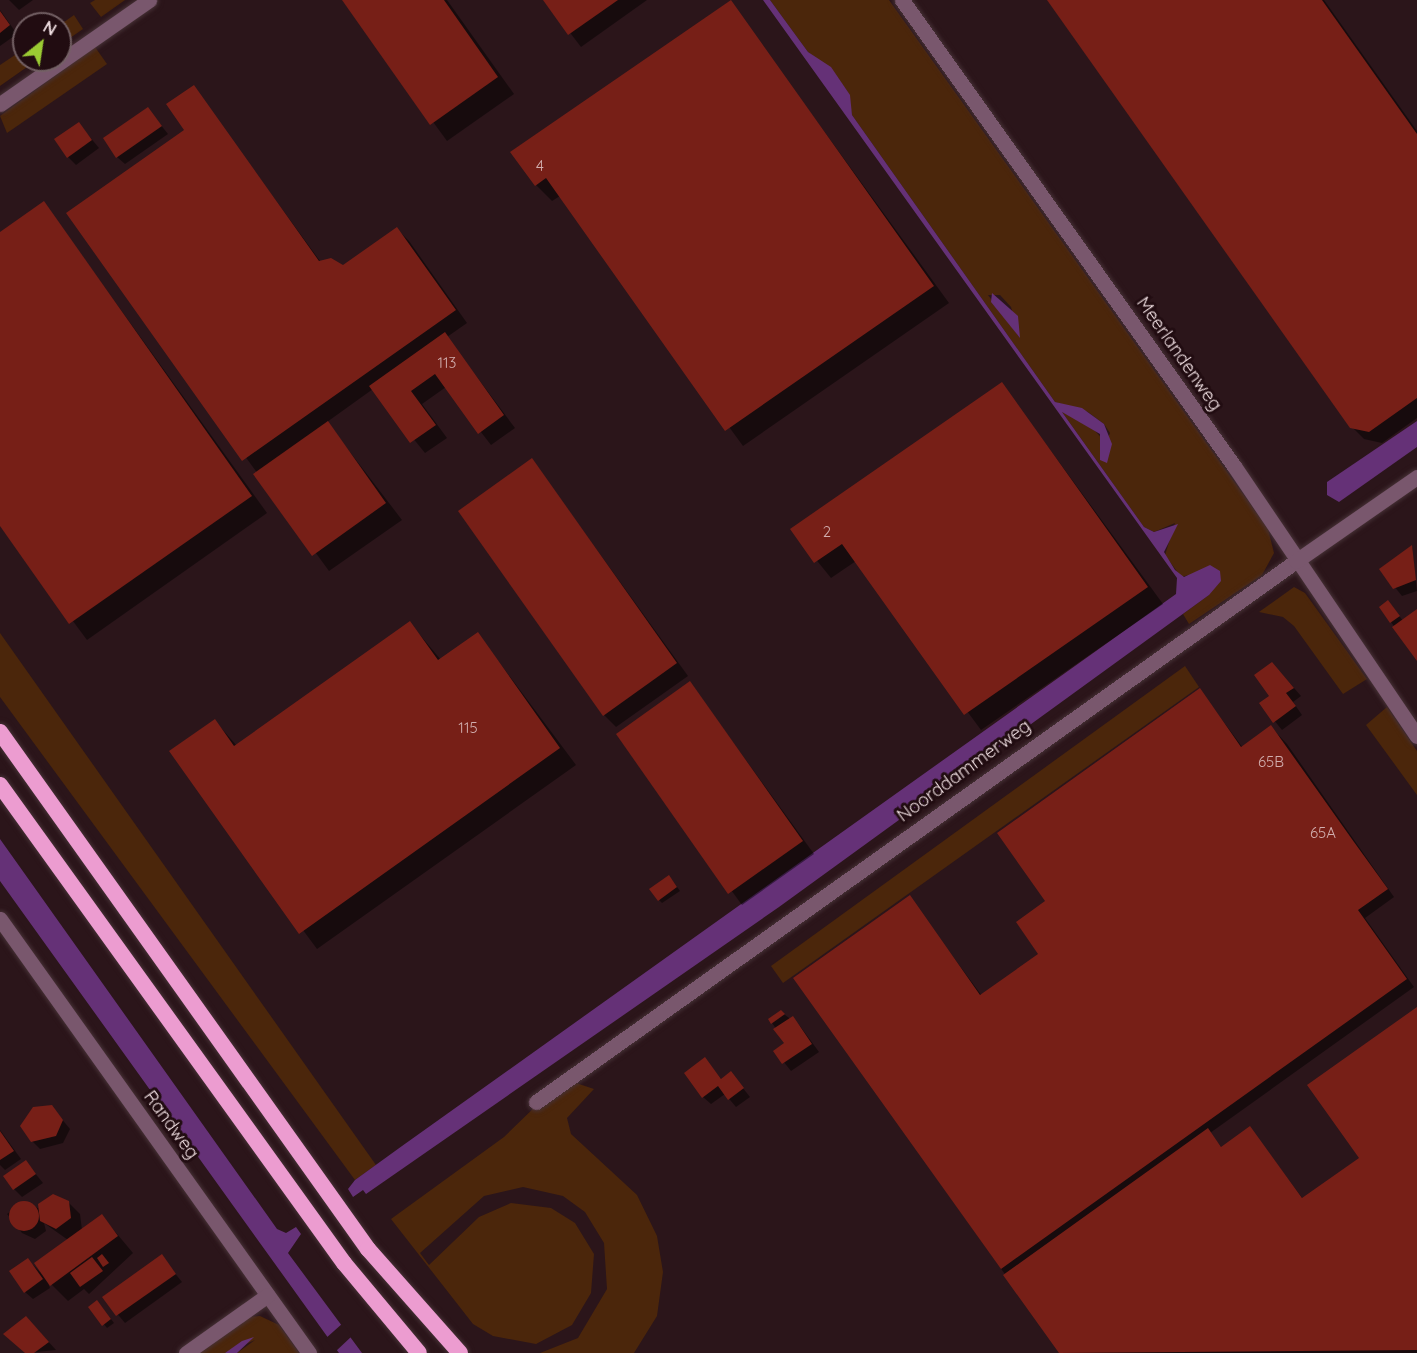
<!DOCTYPE html>
<style>
body{margin:0}
#map{position:relative;width:1417px;height:1353px;overflow:hidden;background:#2b151a;font-family:Quicksand,sans-serif}
div>[style]{position:absolute}
[style*='--x']{left:calc(var(--x)*1px);top:calc(var(--y)*1px);width:calc(var(--w)*1px);rotate:calc(var(--a)*1deg)}
.green>*{inset:0;background:#4b260b}
.water>*{inset:0;background:#653177}
.pier>*{inset:0;background:#2b151a}
.shadow>*{inset:0;background:#0007}
.building>*{inset:0;background:#771f17}
.round{border-radius:50%}
.roads{filter:drop-shadow(0 0 2px #463136) drop-shadow(0 0 2px #463136)}
.minor>*{height:15px;margin:-7.5px;padding:0 7.5px;transform-origin:7.5px;border-radius:7.5px;background:#79576d}
.tertiary>*{height:15px;margin:-7.5px;padding:0 7.5px;transform-origin:7.5px;border-radius:7.5px;background:#79576d}
.trunk>*{height:16px;margin:-8px;padding:0 8px;transform-origin:8px;border-radius:8px;background:#ec9cd0}
span{translate:-50% -50%;white-space:nowrap;text-align:center;line-height:1.15;-webkit-text-stroke:6px #210c11;paint-order:stroke}
.number-label{font-size:15px;color:#d1aeae}
.number-label span{-webkit-text-stroke-width:0}
.street-label{font-size:18px;color:#efdee1}
.north{position:absolute;left:12px;top:12px;width:60px;height:60px;box-sizing:border-box;background:#210c11;border:2px solid #736064;border-radius:50%;rotate:30deg;font-size:16px;font-weight:700;line-height:24px;text-align:center;color:#efdee1}
.north::after{content:'';display:block;margin:auto;width:21px;height:27px;background:#9bcb33;clip-path:polygon(50% 0,100% 100%,50% 72%,0 100%)}
</style>
<div id="map">
<div class="green">
<div style="clip-path:polygon(95px 0,125px 0,101px 17px,90px 3px)"></div>
<div style="clip-path:polygon(evenodd,770px 0,889px 0,1268px 529px,1274px 553px,1262px 575px,1189px 624px,1183px 614px,1209px 595px,1189px 575px,1181px 577px,1165px 555px,1175px 523px,1154px 532px,1144px 527px,1062px 412px,1090px 425px,1104px 441px,1103px 450px,1110px 433px,1104px 424px,1088px 412px,1055px 402px,852px 115px,847px 91px,833px 71px,808px 52px,770px 0,988px 295px,1000px 295px,1011px 307px,1020px 338px,988px 295px)"></div>
<div style="clip-path:polygon(74px 15px,83px 29px,60px 45px,60px 25px)"></div>
<div style="clip-path:polygon(95px 47px,107px 64px,7px 133px,0 116px)"></div>
<div style="clip-path:polygon(24px 49px,24px 60px,37px 60px,0 86px,0 65px)"></div>
<div style="clip-path:polygon(1294px 587px,1305px 593px,1367px 679px,1343px 694px,1294px 626px,1283px 617px,1259px 612px)"></div>
<div style="clip-path:polygon(0 633px,376px 1165px,355px 1180px,0 697px)"></div>
<div style="clip-path:polygon(1185px 666px,1199px 687px,783px 983px,771px 966px)"></div>
<div style="clip-path:polygon(1387px 707px,1417px 751px,1417px 795px,1366px 725px)"></div>
<div style="clip-path:polygon(576px 1083px,594px 1089px,567px 1118px,571px 1134px,637px 1195px,657px 1236px,663px 1272px,657px 1316px,634px 1353px,540px 1353px,578px 1338px,607px 1289px,604px 1243px,585px 1212px,563px 1196px,523px 1187px,484px 1196px,420px 1253px,429px 1265px,479px 1217px,511px 1203px,551px 1208px,575px 1223px,594px 1254px,591px 1293px,572px 1325px,536px 1344px,493px 1336px,473px 1324px,391px 1219px,504px 1137px,539px 1103px)"></div>
<div style="clip-path:polygon(260px 1316px,279px 1325px,299px 1353px,237px 1353px,255px 1340px,225px 1353px,197px 1353px,249px 1317px)"></div>
</div>
<div class="water">
<div style="clip-path:polygon(763px 0,770px 0,808px 52px,831px 67px,850px 95px,852px 115px,1055px 402px,1082px 408px,1104px 424px,1112px 444px,1107px 463px,1100px 460px,1100px 434px,1062px 412px,1144px 527px,1154px 532px,1178px 524px,1164px 552px,1175px 570px,1184px 577px,1210px 565px,1220px 571px,1221px 581px,1209px 595px,779px 907px,366px 1194px,363px 1190px,353px 1197px,348px 1189px,355px 1180px,402px 1146px,1176px 594px,1177px 578px)"></div>
<div style="clip-path:polygon(992px 293px,1018px 316px,1020px 338px,991px 302px)"></div>
<div style="clip-path:polygon(1417px 421px,1417px 447px,1339px 502px,1327px 495px,1327px 482px)"></div>
<div style="clip-path:polygon(0 839px,277px 1229px,286px 1233px,296px 1227px,301px 1234px,288px 1253px,362px 1353px,339px 1353px,0 881px)"></div>
<div style="clip-path:polygon(254px 1337px,237px 1353px,225px 1353px,242px 1341px)"></div>
</div>
<div class="pier">
<div style="clip-path:polygon(343px 1323px,352px 1336px,335px 1352px,325px 1339px)"></div>
</div>
<div class="shadow">
<div style="clip-path:polygon(9px 0,33px 0,19px 10px)"></div>
<div style="clip-path:polygon(344px 0,447px 0,514px 94px,447px 141px)"></div>
<div style="clip-path:polygon(545px 0,647px 0,581px 47px)"></div>
<div style="clip-path:polygon(1049px 0,1324px 0,1417px 131px,1417px 418px,1382px 443px,1364px 439px,1352px 427px)"></div>
<div style="clip-path:polygon(730px 2px,949px 303px,743px 446px,560px 196px,552px 201px,536px 185px)"></div>
<div style="clip-path:polygon(0 10px,17px 34px,0 46px)"></div>
<div style="clip-path:polygon(193px 87px,320px 261px,343px 267px,397px 229px,409px 241px,467px 323px,447px 337px,515px 428px,491px 445px,446px 387px,422px 404px,447px 438px,425px 453px,373px 389px,327px 422px,402px 520px,329px 571px,68px 214px,186px 130px)"></div>
<div style="clip-path:polygon(148px 109px,168px 134px,125px 164px,117px 157px)"></div>
<div style="clip-path:polygon(79px 124px,99px 148px,76px 165px,68px 157px)"></div>
<div style="clip-path:polygon(44px 203px,267px 513px,87px 640px,0 523px,0 234px)"></div>
<div style="clip-path:polygon(1002px 384px,1163px 604px,981px 730px,856px 561px,831px 578px,792px 530px)"></div>
<div style="clip-path:polygon(532px 460px,688px 676px,616px 727px,604px 715px)"></div>
<div style="clip-path:polygon(1412px 547px,1417px 591px,1402px 596px,1381px 570px)"></div>
<div style="clip-path:polygon(1392px 606px,1403px 621px,1417px 611px,1417px 659px,1391px 622px)"></div>
<div style="clip-path:polygon(410px 623px,441px 660px,478px 634px,576px 765px,317px 949px,171px 752px,215px 721px,237px 746px)"></div>
<div style="clip-path:polygon(1280px 672px,1301px 696px,1293px 702px,1302px 715px,1282px 730px,1261px 704px,1271px 697px)"></div>
<div style="clip-path:polygon(690px 683px,814px 854px,742px 905px,618px 735px)"></div>
<div style="clip-path:polygon(1200px 690px,1243px 748px,1271px 727px,1287px 744px,1394px 897px,1365px 918px,1414px 987px,1210px 1133px,1222px 1148px,1250px 1128px,1303px 1199px,1361px 1158px,1417px 1009px,1417px 1353px,1061px 1353px,795px 979px,909px 897px,982px 996px,1040px 954px,1047px 902px)"></div>
<div style="clip-path:polygon(672px 880px,680px 891px,662px 903px,659px 900px)"></div>
<div style="clip-path:polygon(781px 1012px,800px 1026px,819px 1052px,791px 1071px,775px 1051px,786px 1043px,770px 1020px)"></div>
<div style="clip-path:polygon(705px 1059px,722px 1080px,731px 1073px,750px 1097px,736px 1107px,725px 1094px,711px 1104px,703px 1097px)"></div>
<div style="clip-path:polygon(51px 1106px,70px 1129px,63px 1143px,40px 1149px,32px 1141px)"></div>
<div style="clip-path:polygon(0 1130px,21px 1159px,5px 1170px,0 1165px)"></div>
<div style="clip-path:polygon(26px 1162px,43px 1183px,22px 1197px,14px 1189px)"></div>
<div style="clip-path:polygon(24px 1202px,40px 1209px,68px 1202px,80px 1214px,82px 1230px,102px 1216px,133px 1253px,89px 1294px,84px 1289px,68px 1301px,47px 1280px,50px 1288px,33px 1299px,25px 1292px,28px 1260px,40px 1272px,68px 1240px,44px 1223px,46px 1231px,35px 1239px,22px 1233px,7px 1214px)"></div>
<div style="clip-path:polygon(161px 1256px,182px 1282px,125px 1323px,104px 1298px)"></div>
<div style="clip-path:polygon(101px 1306px,114px 1323px,107px 1328px,90px 1307px)"></div>
<div style="clip-path:polygon(34px 1326px,56px 1350px,27px 1353px,5px 1334px)"></div>
</div>
<div class="building">
<div style="clip-path:polygon(342px 0,444px 0,498px 77px,430px 125px)"></div>
<div style="clip-path:polygon(543px 0,618px 0,568px 35px)"></div>
<div style="clip-path:polygon(731px 0,934px 286px,725px 431px,546px 178px,535px 186px,510px 152px)"></div>
<div style="clip-path:polygon(1047px 0,1322px 0,1417px 134px,1417px 398px,1369px 432px,1350px 428px)"></div>
<div style="clip-path:polygon(0 11px,10px 25px,0 33px)"></div>
<div style="clip-path:polygon(194px 85px,319px 261px,331px 258px,343px 265px,397px 227px,456px 310px,242px 461px,66px 213px,184px 130px,166px 104px)"></div>
<div style="clip-path:polygon(148px 107px,162px 126px,116px 158px,103px 138px)"></div>
<div style="clip-path:polygon(79px 122px,92px 140px,67px 158px,54px 139px)"></div>
<div style="clip-path:polygon(44px 201px,252px 496px,69px 624px,0 526px,0 232px)"></div>
<div style="clip-path:polygon(445px 332px,504px 415px,478px 434px,435px 374px,411px 391px,436px 425px,410px 443px,369px 386px)"></div>
<div style="clip-path:polygon(1002px 382px,1148px 587px,964px 715px,842px 544px,814px 563px,790px 529px)"></div>
<div style="clip-path:polygon(328px 421px,386px 503px,312px 556px,253px 474px)"></div>
<div style="clip-path:polygon(532px 458px,677px 663px,603px 716px,458px 511px)"></div>
<div style="clip-path:polygon(1412px 545px,1416px 580px,1393px 589px,1379px 569px)"></div>
<div style="clip-path:polygon(1388px 600px,1400px 616px,1390px 623px,1379px 607px)"></div>
<div style="clip-path:polygon(1417px 609px,1417px 661px,1392px 627px)"></div>
<div style="clip-path:polygon(410px 621px,438px 660px,478px 632px,560px 748px,299px 934px,169px 751px,215px 719px,234px 746px)"></div>
<div style="clip-path:polygon(1272px 662px,1294px 688px,1286px 693px,1296px 706px,1273px 723px,1259px 703px,1269px 696px,1254px 675px)"></div>
<div style="clip-path:polygon(690px 681px,803px 841px,728px 894px,616px 734px)"></div>
<div style="clip-path:polygon(1200px 688px,1241px 747px,1271px 725px,1354px 842px,1388px 889px,1358px 910px,1407px 979px,1001px 1269px,793px 978px,910px 895px,980px 995px,1038px 954px,1016px 922px,1045px 901px,997px 833px)"></div>
<div style="clip-path:polygon(669px 875px,677px 887px,658px 901px,649px 889px)"></div>
<div style="clip-path:polygon(1417px 1007px,1417px 1350px,1059px 1353px,1003px 1275px,1208px 1128px,1221px 1147px,1250px 1126px,1302px 1198px,1359px 1158px,1307px 1085px)"></div>
<div style="clip-path:polygon(781px 1010px,785px 1014px,771px 1024px,768px 1019px)"></div>
<div style="clip-path:polygon(793px 1016px,812px 1044px,782px 1064px,773px 1051px,784px 1043px,773px 1029px)"></div>
<div style="clip-path:polygon(705px 1057px,721px 1079px,731px 1071px,744px 1088px,728px 1100px,718px 1086px,702px 1098px,684px 1073px)"></div>
<div style="clip-path:polygon(52px 1105px,63px 1120px,56px 1136px,31px 1142px,20px 1126px,33px 1107px)"></div>
<div style="clip-path:polygon(0 1131px,14px 1151px,0 1160px)"></div>
<div style="clip-path:polygon(26px 1160px,36px 1174px,13px 1190px,3px 1176px)"></div>
<div style="clip-path:polygon(53px 1194px,69px 1201px,71px 1218px,56px 1229px,40px 1221px,38px 1204px)"></div>
<div class="round" style="left:9px;top:1201px;width:30px;height:30px"></div>
<div style="clip-path:polygon(102px 1214px,118px 1236px,50px 1286px,34px 1263px)"></div>
<div style="clip-path:polygon(102px 1254px,109px 1263px,103px 1267px,97px 1258px)"></div>
<div style="clip-path:polygon(162px 1254px,176px 1274px,116px 1316px,102px 1297px)"></div>
<div style="clip-path:polygon(92px 1257px,103px 1271px,80px 1287px,70px 1273px)"></div>
<div style="clip-path:polygon(28px 1258px,43px 1279px,24px 1293px,9px 1271px)"></div>
<div style="clip-path:polygon(97px 1300px,111px 1319px,102px 1326px,88px 1307px)"></div>
<div style="clip-path:polygon(26px 1316px,49px 1342px,34px 1353px,25px 1353px,3px 1334px)"></div>
</div>
<div class="roads">
<div class="minor">
<div style="--x:0;--y:104;--w:182;--a:-34.9"></div>
<div style="--x:0;--y:919;--w:533;--a:54.55"></div>
<div style="--x:536;--y:1102;--w:933;--a:-35.44"></div>
<div style="--x:186;--y:1353;--w:100;--a:-35.3"></div>
</div>
<div class="tertiary">
<div style="--x:902;--y:0;--w:572;--a:54.53"></div>
<div style="--x:1234;--y:466;--w:326;--a:55.9"></div>
<div style="--x:1296;--y:561;--w:147;--a:-34.8"></div>
</div>
<div class="trunk">
<div style="--x:0;--y:732;--w:635;--a:54.56"></div>
<div style="--x:368;--y:1249;--w:139;--a:48.5"></div>
<div style="--x:0;--y:785;--w:589;--a:54.26"></div>
<div style="--x:344;--y:1263;--w:117;--a:50.2"></div>
</div>
</div>
<div class="number-label">
<span style="left:540px;top:166px">4</span>
<span style="left:447px;top:363px">113</span>
<span style="left:827px;top:532px">2</span>
<span style="left:468px;top:728px">115</span>
<span style="left:1271px;top:762px">65B</span>
<span style="left:1323px;top:833px">65A</span>
</div>
<div class="street-label">
<span style="left:1179px;top:354px;rotate:55deg">Meerlandenweg</span>
<span style="left:964px;top:771px;rotate:-36deg">Noorddammerweg</span>
<span style="left:171px;top:1125px;rotate:54deg">Randweg</span>
</div>
<div class="north">N</div>
</div>
